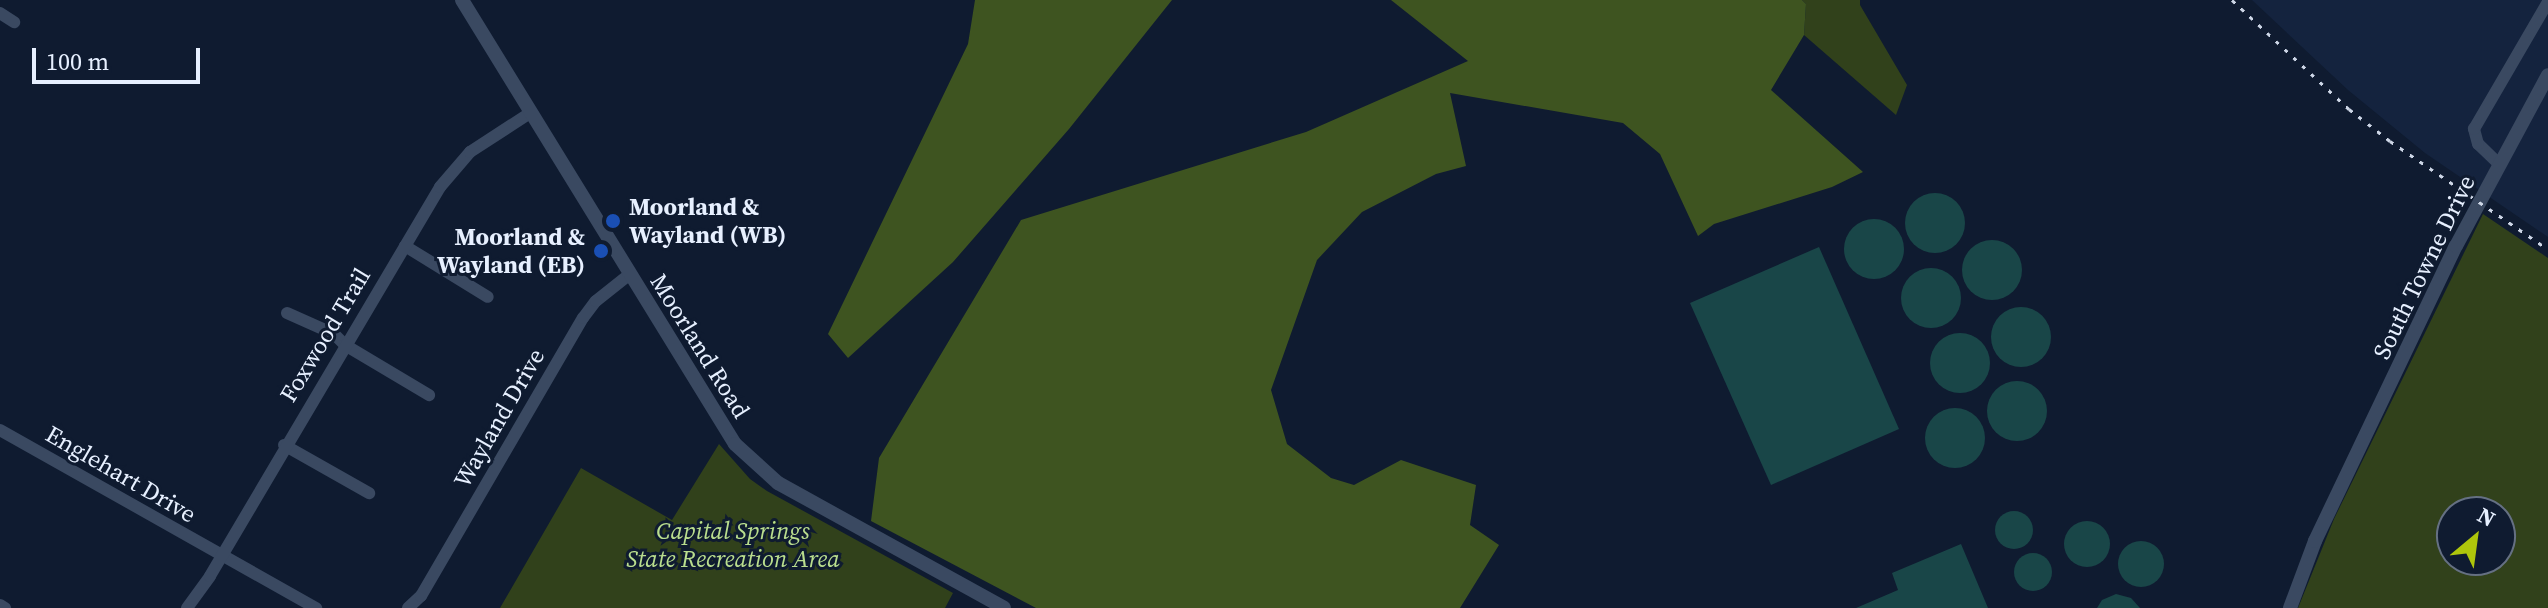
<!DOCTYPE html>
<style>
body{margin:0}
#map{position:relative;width:2548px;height:608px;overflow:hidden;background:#0f1b30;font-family:"Source Serif 4",serif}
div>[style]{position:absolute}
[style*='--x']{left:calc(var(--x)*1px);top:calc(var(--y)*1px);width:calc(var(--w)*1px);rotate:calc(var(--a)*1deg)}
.built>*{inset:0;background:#14233e}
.green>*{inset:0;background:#31411b}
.forest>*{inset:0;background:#3e5420}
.water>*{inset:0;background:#194648}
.round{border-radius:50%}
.minor>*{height:12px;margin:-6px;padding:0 6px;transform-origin:6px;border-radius:6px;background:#3a4961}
.tertiary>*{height:14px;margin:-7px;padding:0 7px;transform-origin:7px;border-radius:7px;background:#3a4961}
.rail>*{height:3px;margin-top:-1.5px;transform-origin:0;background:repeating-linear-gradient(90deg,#ced7e7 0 4px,transparent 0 12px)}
.dots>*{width:22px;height:22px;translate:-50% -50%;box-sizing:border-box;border:4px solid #0f1b30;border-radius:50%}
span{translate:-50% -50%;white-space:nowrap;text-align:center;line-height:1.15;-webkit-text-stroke:6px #0f1b30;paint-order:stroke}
.poi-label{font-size:24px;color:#e7f0ff;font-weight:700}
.left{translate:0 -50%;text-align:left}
.right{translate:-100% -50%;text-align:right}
.street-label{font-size:24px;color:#e7f0ff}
.park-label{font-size:24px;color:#bade8e;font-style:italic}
.north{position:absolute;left:2436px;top:496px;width:80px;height:80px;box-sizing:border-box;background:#0f1b30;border:2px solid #657083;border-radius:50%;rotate:29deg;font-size:22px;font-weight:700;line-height:32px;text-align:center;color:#e7f0ff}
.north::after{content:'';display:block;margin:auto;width:28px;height:36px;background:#aec60b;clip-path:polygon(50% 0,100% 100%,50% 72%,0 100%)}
.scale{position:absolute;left:32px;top:48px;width:168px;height:36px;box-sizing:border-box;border:4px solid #e7f0ff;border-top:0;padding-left:10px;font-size:24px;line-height:28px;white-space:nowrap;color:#e7f0ff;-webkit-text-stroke:6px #0f1b30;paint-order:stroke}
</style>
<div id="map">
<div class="built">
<div style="clip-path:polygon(2252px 0,2548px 0,2548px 237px,2425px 153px,2348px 90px)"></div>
</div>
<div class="green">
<div style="clip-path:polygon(1802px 0,1860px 0,1860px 5px,1907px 85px,1896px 115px,1804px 35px,1806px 4px)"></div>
<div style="clip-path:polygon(evenodd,2483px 214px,2548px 258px,2548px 608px,2298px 608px,2334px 519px,2483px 214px,2452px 512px,2500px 512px,2500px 560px,2452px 560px,2452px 512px)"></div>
<div style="clip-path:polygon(719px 444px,750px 479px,767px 491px,953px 593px,945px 608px,500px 608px,581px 468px,672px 520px)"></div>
</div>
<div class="forest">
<div style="clip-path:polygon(975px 0,1172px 0,1069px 129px,953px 262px,848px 358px,828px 334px,968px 44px)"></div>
<div style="clip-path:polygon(1391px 0,1802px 0,1806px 4px,1804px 35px,1771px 90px,1863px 172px,1832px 187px,1714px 224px,1698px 236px,1660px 154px,1623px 123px,1450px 93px,1466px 166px,1436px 174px,1362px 212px,1317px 260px,1271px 390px,1287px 444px,1331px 478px,1354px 485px,1401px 460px,1476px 485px,1470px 525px,1499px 545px,1460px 608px,1036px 608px,871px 521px,879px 458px,1021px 220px,1306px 132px,1468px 61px)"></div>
</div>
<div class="water">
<div class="round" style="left:1905px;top:193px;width:60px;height:60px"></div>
<div class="round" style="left:1844px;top:219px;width:60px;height:60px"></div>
<div class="round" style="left:1962px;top:240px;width:60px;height:60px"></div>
<div style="clip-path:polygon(1819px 247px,1899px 429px,1771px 485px,1690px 303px)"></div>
<div class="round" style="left:1901px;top:268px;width:60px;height:60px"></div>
<div class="round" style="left:1991px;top:307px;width:60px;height:60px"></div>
<div class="round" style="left:1930px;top:333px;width:60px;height:60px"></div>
<div class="round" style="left:1987px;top:381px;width:60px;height:60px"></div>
<div class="round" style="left:1925px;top:408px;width:60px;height:60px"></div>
<div class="round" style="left:1995px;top:511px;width:38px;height:38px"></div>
<div class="round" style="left:2064px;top:521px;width:46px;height:46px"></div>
<div class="round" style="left:2118px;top:541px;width:46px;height:46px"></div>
<div style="clip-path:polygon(1961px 544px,1988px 608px,1856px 608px,1898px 590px,1892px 573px)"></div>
<div class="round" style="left:2014px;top:553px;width:38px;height:38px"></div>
<div style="clip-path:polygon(2116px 594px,2131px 598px,2140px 608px,2097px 608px,2102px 600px)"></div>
</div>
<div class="minor">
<div style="--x:0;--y:13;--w:17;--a:33"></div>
<div style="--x:2499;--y:164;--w:29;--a:-136"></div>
<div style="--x:2478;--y:144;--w:16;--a:-105"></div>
<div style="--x:2474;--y:129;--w:147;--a:-59.8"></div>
<div style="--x:405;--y:246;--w:97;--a:31.6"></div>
<div style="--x:287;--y:313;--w:51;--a:24.1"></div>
<div style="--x:334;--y:334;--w:16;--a:45"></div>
<div style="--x:345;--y:345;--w:98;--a:30.8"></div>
<div style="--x:0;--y:430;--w:363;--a:29.4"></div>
<div style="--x:284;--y:445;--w:98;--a:29.5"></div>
<div style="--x:0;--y:605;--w:6;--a:31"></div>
<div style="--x:187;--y:608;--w:39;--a:-54"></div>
<div style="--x:210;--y:576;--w:452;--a:-59.4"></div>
<div style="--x:440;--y:187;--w:46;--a:-49.4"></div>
<div style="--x:470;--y:152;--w:72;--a:-33"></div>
<div style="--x:408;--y:608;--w:18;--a:-43"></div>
<div style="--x:421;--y:596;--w:322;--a:-59.8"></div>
<div style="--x:583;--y:318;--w:21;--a:-53"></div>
<div style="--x:596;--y:301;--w:43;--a:-38.5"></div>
</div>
<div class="tertiary">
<div style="--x:462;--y:0;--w:521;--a:58.41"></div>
<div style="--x:735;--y:444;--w:58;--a:42.2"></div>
<div style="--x:778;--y:483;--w:258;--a:28.9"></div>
<div style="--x:2290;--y:608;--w:72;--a:-69.5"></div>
<div style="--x:2315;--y:541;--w:327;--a:-64.5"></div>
<div style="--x:2456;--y:246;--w:194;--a:-61.7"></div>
</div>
<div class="rail">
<div style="--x:2232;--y:0;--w:160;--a:43"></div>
<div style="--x:2349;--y:109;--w:52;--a:38"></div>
<div style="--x:2390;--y:141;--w:191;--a:34.4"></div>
</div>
<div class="dots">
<div style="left:613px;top:221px;background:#1a4fb4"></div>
<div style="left:601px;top:251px;background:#1a4fb4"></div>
</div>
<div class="poi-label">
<span class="left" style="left:629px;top:221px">Moorland &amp;<br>Wayland (WB)</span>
<span class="right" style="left:585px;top:251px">Moorland &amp;<br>Wayland (EB)</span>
</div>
<div class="street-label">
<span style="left:2424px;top:267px;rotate:-64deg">South Towne Drive</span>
<span style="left:325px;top:335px;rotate:-59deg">Foxwood Trail</span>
<span style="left:700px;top:346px;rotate:58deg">Moorland Road</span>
<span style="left:499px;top:418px;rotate:-60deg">Wayland Drive</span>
<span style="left:121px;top:474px;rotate:30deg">Englehart Drive</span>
</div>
<div class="park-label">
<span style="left:733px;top:545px">Capital Springs<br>State Recreation Area</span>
</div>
<div class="north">N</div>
<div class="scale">100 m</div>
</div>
